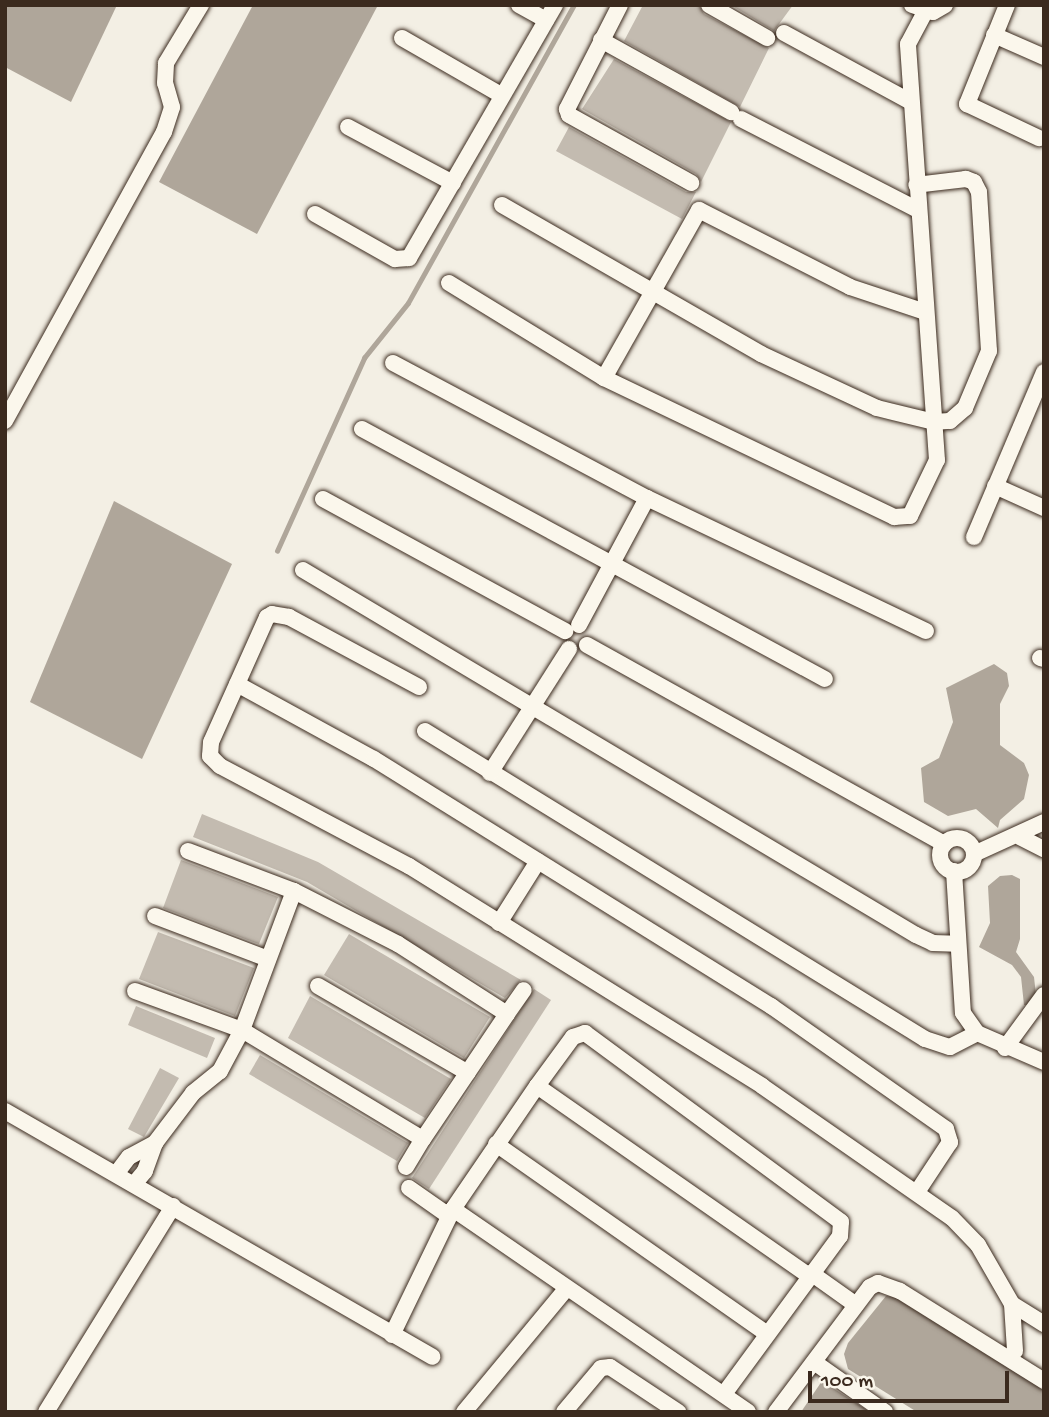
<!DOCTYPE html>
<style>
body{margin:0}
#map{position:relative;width:1049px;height:1417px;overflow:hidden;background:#f3efe4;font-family:"Gochi Hand",sans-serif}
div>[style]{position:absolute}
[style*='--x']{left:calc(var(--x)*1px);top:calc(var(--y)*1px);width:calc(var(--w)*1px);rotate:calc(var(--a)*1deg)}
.water>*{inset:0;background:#afa69a}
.stream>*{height:4.5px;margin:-2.25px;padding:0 2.25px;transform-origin:2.25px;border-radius:2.25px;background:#afa69a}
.building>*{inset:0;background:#c3bbb0}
.roads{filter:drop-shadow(0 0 2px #3b2a1e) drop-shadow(0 0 2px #3b2a1e)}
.minor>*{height:16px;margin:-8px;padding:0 8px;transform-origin:8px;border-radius:8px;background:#fbf7ec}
.minor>.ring{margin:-8px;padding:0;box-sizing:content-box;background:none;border:16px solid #fbf7ec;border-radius:50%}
span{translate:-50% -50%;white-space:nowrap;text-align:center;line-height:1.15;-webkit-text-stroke:6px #fbf7ec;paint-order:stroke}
.frame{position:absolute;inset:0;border:7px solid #3b2a1e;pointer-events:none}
.scale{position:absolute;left:808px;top:1371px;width:201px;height:32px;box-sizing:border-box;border:4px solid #3b2a1e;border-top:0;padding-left:9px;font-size:21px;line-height:24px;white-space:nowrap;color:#3b2a1e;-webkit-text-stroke:5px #fbf7ec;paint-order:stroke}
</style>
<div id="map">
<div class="water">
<div style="clip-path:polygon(6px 5px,117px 5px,71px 102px,5px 67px)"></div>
<div style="clip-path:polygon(253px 5px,378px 5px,257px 234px,159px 182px)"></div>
<div style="clip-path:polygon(114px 501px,232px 564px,142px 759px,30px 702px)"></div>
<div style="clip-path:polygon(994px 664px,1007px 673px,1009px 686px,1000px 704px,1000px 745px,1024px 763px,1029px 775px,1024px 799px,1000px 820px,998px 828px,976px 809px,948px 816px,924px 802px,921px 768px,939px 758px,953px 722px,946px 688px)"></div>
<div style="clip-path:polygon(1012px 875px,1020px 879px,1020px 939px,1016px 952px,1034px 977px,1036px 995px,1032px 1005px,1024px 1005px,1021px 977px,1012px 965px,979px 947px,990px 923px,988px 886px,1000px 876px)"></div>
<div style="clip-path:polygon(886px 1296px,896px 1297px,1044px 1390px,1044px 1412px,917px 1412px,848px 1369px,844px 1354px,848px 1343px)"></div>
<div style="clip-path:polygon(822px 1381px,870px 1412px,801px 1412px)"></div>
</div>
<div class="stream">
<div style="--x:277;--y:551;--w:212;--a:-65.7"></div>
<div style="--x:364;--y:358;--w:70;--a:-51.3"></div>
<div style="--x:408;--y:303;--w:341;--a:-60.9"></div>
</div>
<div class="building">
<div style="clip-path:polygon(643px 5px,699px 5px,704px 14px,769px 48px,740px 107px,624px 41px)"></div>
<div style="clip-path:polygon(731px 5px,793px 5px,774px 31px)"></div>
<div style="clip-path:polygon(614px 59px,731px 122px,701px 182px,696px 174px,582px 109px)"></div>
<div style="clip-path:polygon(569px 127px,686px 192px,696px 192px,682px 219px,556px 151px)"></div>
<div style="clip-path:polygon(202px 814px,318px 862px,521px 980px,505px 998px,307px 882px,193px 837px)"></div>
<div style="clip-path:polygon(181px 860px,278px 897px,259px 944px,163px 908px)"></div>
<div style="clip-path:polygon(158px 932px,254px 968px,235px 1016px,139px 979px)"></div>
<div style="clip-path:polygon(349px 934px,490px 1017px,464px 1058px,324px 975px)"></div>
<div style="clip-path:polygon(534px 989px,551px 1000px,429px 1189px,412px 1178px)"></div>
<div style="clip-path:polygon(310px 996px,451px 1079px,425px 1118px,288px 1038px)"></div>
<div style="clip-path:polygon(136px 1006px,215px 1038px,207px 1058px,128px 1025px)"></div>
<div style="clip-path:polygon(260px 1055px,408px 1143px,397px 1161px,249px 1074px)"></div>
<div style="clip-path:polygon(160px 1068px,179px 1078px,144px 1137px,128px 1129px)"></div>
</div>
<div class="roads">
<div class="minor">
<div style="--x:519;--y:5;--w:31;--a:29"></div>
<div style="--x:620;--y:5;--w:117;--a:117"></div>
<div style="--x:567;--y:109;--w:6;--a:72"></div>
<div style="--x:569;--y:115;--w:140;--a:29.1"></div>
<div style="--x:709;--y:5;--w:67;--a:29.6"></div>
<div style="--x:912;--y:5;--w:22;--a:18"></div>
<div style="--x:933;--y:12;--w:14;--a:-30"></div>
<div style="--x:1007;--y:5;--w:107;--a:112"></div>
<div style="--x:967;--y:104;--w:80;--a:25.3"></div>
<div style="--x:784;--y:33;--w:145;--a:28.5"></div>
<div style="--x:994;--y:35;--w:55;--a:23.7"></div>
<div style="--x:402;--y:38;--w:114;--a:29.9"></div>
<div style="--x:601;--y:40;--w:149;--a:29"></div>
<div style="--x:741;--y:119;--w:199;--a:27.2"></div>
<div style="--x:348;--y:127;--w:119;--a:28.1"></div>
<div style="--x:502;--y:205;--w:299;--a:29.9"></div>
<div style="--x:761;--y:354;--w:128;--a:25"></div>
<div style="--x:877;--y:408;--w:59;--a:13.8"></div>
<div style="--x:934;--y:422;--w:16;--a:-4"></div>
<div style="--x:950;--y:421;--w:20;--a:-41"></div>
<div style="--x:965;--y:408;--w:62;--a:-67.2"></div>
<div style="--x:989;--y:351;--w:159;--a:-93.6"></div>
<div style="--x:979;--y:192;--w:11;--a:-117"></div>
<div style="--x:974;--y:182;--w:9;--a:-159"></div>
<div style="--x:966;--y:179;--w:50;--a:173.2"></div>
<div style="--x:315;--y:214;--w:92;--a:29.4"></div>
<div style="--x:395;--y:259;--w:14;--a:-4"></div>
<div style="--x:409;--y:258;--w:292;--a:-60"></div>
<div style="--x:449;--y:283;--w:182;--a:31.5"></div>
<div style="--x:604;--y:378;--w:322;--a:25.6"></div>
<div style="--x:894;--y:517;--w:16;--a:-4"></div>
<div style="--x:910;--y:516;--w:62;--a:-64.3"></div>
<div style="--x:937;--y:460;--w:417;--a:-94"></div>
<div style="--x:908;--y:44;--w:36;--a:-62"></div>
<div style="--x:393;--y:363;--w:288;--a:28"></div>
<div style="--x:647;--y:498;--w:309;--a:25.5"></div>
<div style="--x:604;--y:378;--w:193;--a:-60.5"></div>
<div style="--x:699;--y:210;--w:169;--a:27"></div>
<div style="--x:850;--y:287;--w:79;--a:18.4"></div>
<div style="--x:5;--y:421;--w:330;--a:-61.2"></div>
<div style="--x:164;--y:132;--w:26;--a:-72"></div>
<div style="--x:172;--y:107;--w:25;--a:-106"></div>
<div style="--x:165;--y:83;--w:20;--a:-87"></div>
<div style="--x:166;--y:63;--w:68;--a:-58.9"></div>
<div style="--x:362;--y:429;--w:526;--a:28.37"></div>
<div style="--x:995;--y:486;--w:54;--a:24.2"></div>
<div style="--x:323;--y:499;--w:276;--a:28.6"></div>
<div style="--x:974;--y:537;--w:179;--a:-67"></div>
<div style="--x:303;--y:570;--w:713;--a:30.77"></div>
<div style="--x:916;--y:935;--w:19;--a:25"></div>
<div style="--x:933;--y:943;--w:23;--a:2"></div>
<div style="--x:579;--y:625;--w:144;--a:-61.8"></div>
<div style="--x:587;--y:645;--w:409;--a:29.1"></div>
<div style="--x:1040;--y:658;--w:4;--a:14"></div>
<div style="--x:237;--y:684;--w:156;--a:28.7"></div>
<div style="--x:374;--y:759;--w:468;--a:31.9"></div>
<div style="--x:771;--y:1006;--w:214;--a:35.1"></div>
<div style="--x:946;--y:1129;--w:14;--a:73"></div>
<div style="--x:950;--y:1142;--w:60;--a:123.4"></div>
<div style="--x:419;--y:687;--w:148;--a:-151.7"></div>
<div style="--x:289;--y:617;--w:17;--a:-170"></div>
<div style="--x:272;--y:614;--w:6;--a:149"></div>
<div style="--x:267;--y:617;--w:137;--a:114.1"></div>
<div style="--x:211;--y:742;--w:14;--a:94"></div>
<div style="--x:210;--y:756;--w:14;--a:45"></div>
<div style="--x:220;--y:766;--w:214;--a:27.9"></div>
<div style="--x:409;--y:866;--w:416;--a:31.9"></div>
<div style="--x:762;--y:1086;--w:231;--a:34.8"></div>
<div style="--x:952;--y:1218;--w:37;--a:46"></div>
<div style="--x:978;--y:1245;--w:68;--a:60"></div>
<div style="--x:1012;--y:1304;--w:38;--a:32"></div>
<div style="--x:425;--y:731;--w:587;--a:31.63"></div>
<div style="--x:925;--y:1039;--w:26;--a:18"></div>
<div style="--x:950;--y:1047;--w:30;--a:-27"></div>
<div style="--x:490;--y:773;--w:147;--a:-57.5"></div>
<div style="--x:1020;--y:837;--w:27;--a:27"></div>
<div class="ring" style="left:940px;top:838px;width:18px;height:18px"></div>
<div style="--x:188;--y:851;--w:113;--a:20.7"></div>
<div style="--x:974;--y:854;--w:77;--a:-24.6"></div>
<div style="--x:954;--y:871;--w:142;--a:86.4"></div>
<div style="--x:963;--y:1013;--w:24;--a:55"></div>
<div style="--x:977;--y:1033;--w:73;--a:23.4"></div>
<div style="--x:155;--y:916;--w:121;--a:20.8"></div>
<div style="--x:499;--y:923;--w:73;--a:-57.8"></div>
<div style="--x:318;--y:986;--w:173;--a:30.1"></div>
<div style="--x:135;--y:991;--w:114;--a:20"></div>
<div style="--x:242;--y:1030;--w:211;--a:31.1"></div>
<div style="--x:423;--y:1139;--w:151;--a:-56.1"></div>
<div style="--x:507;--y:1014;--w:130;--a:-147.3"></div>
<div style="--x:398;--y:944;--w:117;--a:-153"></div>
<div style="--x:294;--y:891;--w:148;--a:110.5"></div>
<div style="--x:242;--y:1030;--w:47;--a:118.2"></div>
<div style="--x:220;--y:1071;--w:35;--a:141"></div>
<div style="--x:193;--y:1093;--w:63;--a:127.2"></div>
<div style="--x:507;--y:1014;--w:29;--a:-55"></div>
<div style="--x:1005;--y:1048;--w:66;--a:-53.7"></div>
<div style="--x:537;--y:1086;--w:332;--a:34.9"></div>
<div style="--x:5;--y:1111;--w:493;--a:29.9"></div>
<div style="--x:496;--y:1144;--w:331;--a:35"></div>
<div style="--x:406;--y:1167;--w:33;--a:-59"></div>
<div style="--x:116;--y:1174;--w:21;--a:-53"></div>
<div style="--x:129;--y:1157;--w:30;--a:-28"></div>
<div style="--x:155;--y:1143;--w:30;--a:110"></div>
<div style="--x:145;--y:1171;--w:17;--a:130"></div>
<div style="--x:409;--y:1188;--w:49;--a:35"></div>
<div style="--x:453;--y:1209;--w:358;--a:34.5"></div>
<div style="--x:811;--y:1273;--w:55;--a:35.4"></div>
<div style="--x:1012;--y:1304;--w:47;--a:86.3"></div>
<div style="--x:392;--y:1335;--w:140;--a:-64.2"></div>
<div style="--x:453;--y:1209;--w:149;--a:-55.7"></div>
<div style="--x:537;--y:1086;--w:61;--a:-53.7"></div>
<div style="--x:573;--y:1037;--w:13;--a:-18"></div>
<div style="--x:585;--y:1033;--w:318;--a:36.4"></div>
<div style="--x:841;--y:1222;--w:14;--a:94"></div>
<div style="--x:840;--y:1236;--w:196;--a:126.3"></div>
<div style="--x:814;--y:1362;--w:87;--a:35.2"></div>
<div style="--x:46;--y:1412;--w:242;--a:-58.3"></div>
<div style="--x:464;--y:1412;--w:161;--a:-50.3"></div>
<div style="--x:564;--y:1412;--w:57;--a:-49.9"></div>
<div style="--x:601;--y:1368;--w:9;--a:-6"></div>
<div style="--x:610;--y:1367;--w:82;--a:33.5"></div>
<div style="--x:776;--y:1412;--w:156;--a:-53.1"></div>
<div style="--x:870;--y:1287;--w:9;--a:-27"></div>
<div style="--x:878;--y:1283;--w:23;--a:20"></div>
<div style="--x:900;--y:1291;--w:170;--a:32"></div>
</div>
</div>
<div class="frame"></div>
<div class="scale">100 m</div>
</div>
